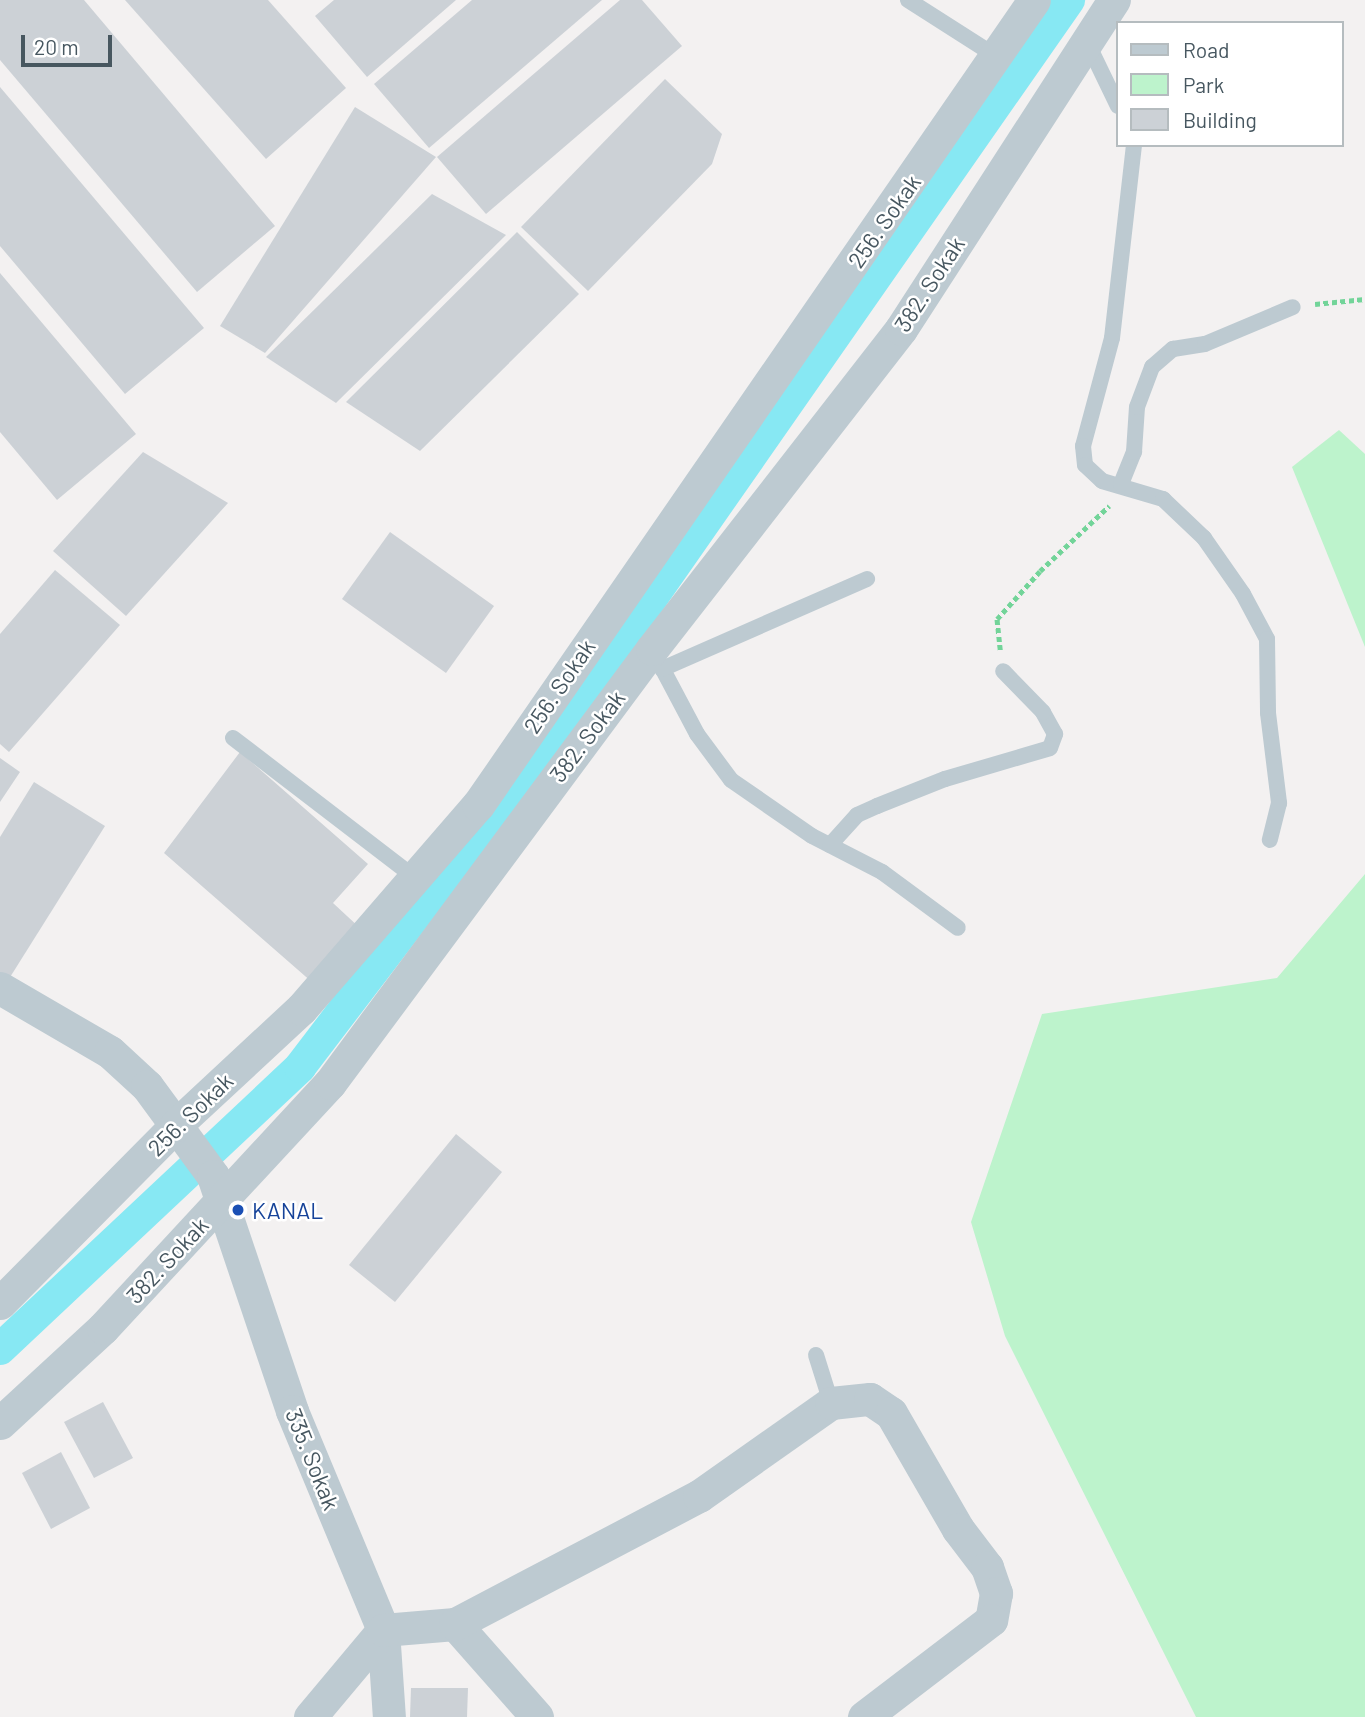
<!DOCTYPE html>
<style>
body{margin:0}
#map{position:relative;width:1365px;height:1717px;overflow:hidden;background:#f3f1f1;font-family:Barlow,sans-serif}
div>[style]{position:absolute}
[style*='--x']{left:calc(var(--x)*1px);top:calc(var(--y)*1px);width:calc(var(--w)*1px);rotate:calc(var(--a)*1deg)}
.green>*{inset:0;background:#bdf3cc}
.canal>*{height:32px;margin:-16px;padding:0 16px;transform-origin:16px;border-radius:16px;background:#87e8f3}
.building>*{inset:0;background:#ccd1d6}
.path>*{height:4.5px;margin-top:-2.25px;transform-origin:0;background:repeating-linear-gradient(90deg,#72d499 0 5px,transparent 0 8.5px)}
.service>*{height:16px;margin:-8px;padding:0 8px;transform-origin:8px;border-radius:8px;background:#bdcad1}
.minor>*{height:33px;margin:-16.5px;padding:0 16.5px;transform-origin:16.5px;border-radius:16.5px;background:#bdcad1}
.dots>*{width:19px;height:19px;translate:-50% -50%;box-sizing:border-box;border:4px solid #fff;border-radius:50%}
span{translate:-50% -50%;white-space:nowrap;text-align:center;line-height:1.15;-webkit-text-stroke:5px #fff;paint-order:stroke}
.street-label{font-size:23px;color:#475760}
.transit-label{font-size:23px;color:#164399}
.left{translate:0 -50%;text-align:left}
.legend{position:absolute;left:1116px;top:21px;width:228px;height:126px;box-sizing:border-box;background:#fff;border:2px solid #b5bcbf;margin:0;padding:9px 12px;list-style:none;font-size:21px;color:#475760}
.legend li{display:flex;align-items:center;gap:14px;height:35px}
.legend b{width:35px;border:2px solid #b5bcbf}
.scale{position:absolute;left:21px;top:35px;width:91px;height:32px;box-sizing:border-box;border:4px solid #475760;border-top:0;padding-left:9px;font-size:21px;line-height:24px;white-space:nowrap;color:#475760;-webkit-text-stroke:5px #fff;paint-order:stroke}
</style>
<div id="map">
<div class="green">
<div style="clip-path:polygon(1339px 430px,1365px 454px,1365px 647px,1292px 467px)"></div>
<div style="clip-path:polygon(1365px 874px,1365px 1717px,1196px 1717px,1005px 1336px,971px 1222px,1042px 1014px,1277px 978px)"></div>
</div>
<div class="canal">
<div style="--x:0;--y:1349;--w:412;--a:-43.2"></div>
<div style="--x:300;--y:1067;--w:489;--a:-52.7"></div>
<div style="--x:596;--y:678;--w:827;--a:-55.1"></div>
</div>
<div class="building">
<div style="clip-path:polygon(0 0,84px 0,275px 226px,197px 292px,0 60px)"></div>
<div style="clip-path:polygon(125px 0,268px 0,346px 88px,266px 159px)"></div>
<div style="clip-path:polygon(334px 0,456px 0,367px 77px,315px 16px)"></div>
<div style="clip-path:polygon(472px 0,602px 0,429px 148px,374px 84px)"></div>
<div style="clip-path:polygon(620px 0,642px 0,682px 46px,486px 214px,437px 157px)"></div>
<div style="clip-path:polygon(665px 79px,722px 134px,712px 164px,588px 291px,521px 227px)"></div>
<div style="clip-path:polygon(0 87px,204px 328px,125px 394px,0 246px)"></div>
<div style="clip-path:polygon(355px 107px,436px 157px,265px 353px,220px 326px)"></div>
<div style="clip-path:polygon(432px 194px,506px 235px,336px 403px,266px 357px)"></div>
<div style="clip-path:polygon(517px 232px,579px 294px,420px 451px,346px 402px)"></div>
<div style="clip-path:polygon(0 273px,136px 434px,57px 500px,0 432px)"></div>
<div style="clip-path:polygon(143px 452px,228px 503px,126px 616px,53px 551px)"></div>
<div style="clip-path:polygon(390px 532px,494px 606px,446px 673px,342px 599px)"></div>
<div style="clip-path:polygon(55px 570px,120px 625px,9px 752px,0 744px,0 634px)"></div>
<div style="clip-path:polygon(240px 752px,368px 864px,333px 903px,361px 929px,313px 983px,164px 853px)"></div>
<div style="clip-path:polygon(0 758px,20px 772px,0 802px)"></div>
<div style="clip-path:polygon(34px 782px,105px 826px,7px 982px,0 978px,0 837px)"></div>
<div style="clip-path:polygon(456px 1134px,502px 1172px,395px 1302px,349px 1265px)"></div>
<div style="clip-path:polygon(103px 1402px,133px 1458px,94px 1478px,64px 1422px)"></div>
<div style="clip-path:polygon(61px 1452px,90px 1508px,51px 1529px,22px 1473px)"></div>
<div style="clip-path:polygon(411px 1688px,468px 1688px,467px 1717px,410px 1717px)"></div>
</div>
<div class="path">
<div style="--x:1315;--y:304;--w:50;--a:-5.7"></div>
<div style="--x:1000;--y:650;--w:31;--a:-96"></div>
<div style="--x:997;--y:619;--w:64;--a:-48.1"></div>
<div style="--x:1040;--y:571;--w:95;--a:-43.3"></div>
</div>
<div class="service">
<div style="--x:908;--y:0;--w:106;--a:32.6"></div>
<div style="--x:1087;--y:42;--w:71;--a:64.2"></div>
<div style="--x:1134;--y:145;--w:194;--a:96.5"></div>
<div style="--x:1112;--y:338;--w:112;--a:105"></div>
<div style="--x:1083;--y:446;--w:19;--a:84"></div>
<div style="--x:1085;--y:465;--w:23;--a:43"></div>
<div style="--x:1102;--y:481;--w:64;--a:16.4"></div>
<div style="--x:1163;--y:499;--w:57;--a:43.6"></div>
<div style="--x:1204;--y:538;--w:68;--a:55.1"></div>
<div style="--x:1243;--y:594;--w:51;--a:61.9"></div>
<div style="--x:1267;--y:639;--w:74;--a:89.2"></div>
<div style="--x:1268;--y:713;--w:91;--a:83"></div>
<div style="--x:1279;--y:803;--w:38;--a:104"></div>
<div style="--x:1121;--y:484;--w:35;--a:-68"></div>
<div style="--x:1134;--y:452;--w:45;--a:-86.2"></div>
<div style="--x:1137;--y:407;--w:43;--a:-69.4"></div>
<div style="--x:1152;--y:367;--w:28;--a:-41"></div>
<div style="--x:1173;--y:349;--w:32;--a:-9"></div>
<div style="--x:1205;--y:344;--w:95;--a:-22.8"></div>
<div style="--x:652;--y:649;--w:96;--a:62.1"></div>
<div style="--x:697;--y:734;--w:57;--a:53.5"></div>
<div style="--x:731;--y:780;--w:98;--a:34.7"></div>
<div style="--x:812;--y:836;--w:79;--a:27.2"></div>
<div style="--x:882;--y:872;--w:94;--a:36.4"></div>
<div style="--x:662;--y:669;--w:224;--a:-23.7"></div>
<div style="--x:233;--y:738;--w:232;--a:37.5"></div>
<div style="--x:830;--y:845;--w:40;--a:-48"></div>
<div style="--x:857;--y:815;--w:22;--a:-24"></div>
<div style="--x:877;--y:806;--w:73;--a:-21.7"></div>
<div style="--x:945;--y:779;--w:109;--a:-16.4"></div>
<div style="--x:1050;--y:748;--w:15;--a:-70"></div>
<div style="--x:1055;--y:734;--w:25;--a:-119"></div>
<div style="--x:1043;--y:712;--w:57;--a:-134.3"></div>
<div style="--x:816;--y:1355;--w:50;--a:72.6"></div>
</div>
<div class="minor">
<div style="--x:0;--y:988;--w:127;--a:30.2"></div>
<div style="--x:110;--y:1052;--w:50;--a:42.6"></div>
<div style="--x:147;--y:1086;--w:112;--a:53.7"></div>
<div style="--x:213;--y:1176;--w:248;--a:71.4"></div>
<div style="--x:292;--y:1411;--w:237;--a:67.4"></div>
<div style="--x:383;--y:1630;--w:87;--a:86.1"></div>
<div style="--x:0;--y:1303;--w:250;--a:-45.3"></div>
<div style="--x:176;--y:1125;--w:171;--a:-42.9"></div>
<div style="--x:301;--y:1009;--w:270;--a:-49.1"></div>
<div style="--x:478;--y:805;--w:978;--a:-55.37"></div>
<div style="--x:0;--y:1423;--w:140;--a:-42.7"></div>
<div style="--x:103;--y:1328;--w:334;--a:-47.2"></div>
<div style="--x:330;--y:1083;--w:540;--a:-53.43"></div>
<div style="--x:652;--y:649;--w:405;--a:-52.1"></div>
<div style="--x:901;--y:329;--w:392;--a:-57.1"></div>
<div style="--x:455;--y:1624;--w:124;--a:48.6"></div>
<div style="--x:310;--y:1717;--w:114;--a:-50"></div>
<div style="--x:383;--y:1630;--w:72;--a:-4.8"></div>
<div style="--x:455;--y:1624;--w:276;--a:-27.7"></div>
<div style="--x:699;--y:1496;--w:161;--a:-35.2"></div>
<div style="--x:831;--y:1403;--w:39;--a:-6"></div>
<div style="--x:870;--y:1399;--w:25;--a:34"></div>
<div style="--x:891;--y:1413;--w:134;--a:60"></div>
<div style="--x:958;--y:1529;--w:48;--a:52.7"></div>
<div style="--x:987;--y:1567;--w:28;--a:71"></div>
<div style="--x:996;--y:1593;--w:27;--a:100"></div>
<div style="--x:991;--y:1620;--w:160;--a:142.6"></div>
</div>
<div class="dots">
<div style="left:238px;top:1210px;background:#1a4fb4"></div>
</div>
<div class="street-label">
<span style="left:884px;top:221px;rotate:-55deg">256. Sokak</span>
<span style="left:929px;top:284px;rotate:-57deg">382. Sokak</span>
<span style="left:559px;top:686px;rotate:-56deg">256. Sokak</span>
<span style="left:587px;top:736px;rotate:-53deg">382. Sokak</span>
<span style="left:190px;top:1114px;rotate:-44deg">256. Sokak</span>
<span style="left:167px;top:1260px;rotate:-47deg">382. Sokak</span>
<span style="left:313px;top:1459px;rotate:68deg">335. Sokak</span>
</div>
<div class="transit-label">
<span class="left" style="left:252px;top:1210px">KANAL</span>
</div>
<ul class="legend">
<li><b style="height:9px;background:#bdcad1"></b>Road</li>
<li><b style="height:19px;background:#bdf3cc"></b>Park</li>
<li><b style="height:19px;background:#ccd1d6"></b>Building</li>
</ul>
<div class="scale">20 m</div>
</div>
